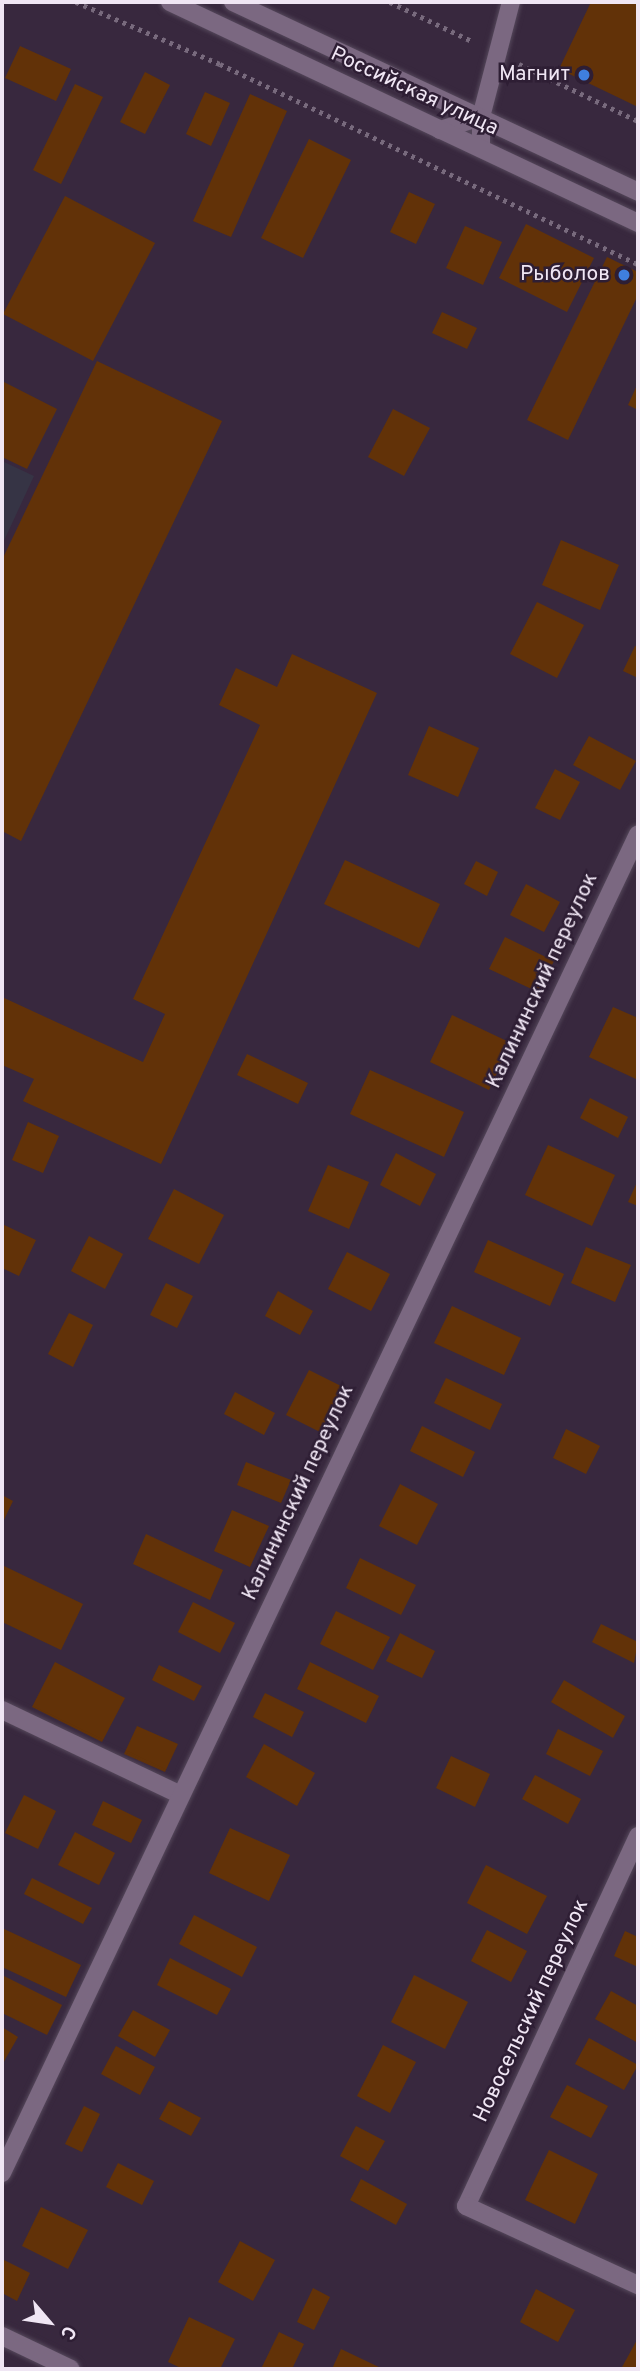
<!DOCTYPE html>
<meta charset="utf-8">
<style>
body{margin:0}
#map{position:relative;width:640px;height:2371px;overflow:hidden;background:#38283e;font-family:Overpass,sans-serif}
div>[style]{position:absolute}
[style*='--x']{left:calc(var(--x)*1px);top:calc(var(--y)*1px);width:calc(var(--w)*1px);rotate:calc(var(--a)*1deg)}
.education>*{inset:0;background:#363445}
.building>*{inset:0;background:#623208}
.path>*{height:4.5px;margin-top:-2.25px;transform-origin:0;background:repeating-linear-gradient(90deg,#786a7d 0 3.5px,transparent 0 8.5px)}
.roads{filter:drop-shadow(0 0 2px #55485b) drop-shadow(0 0 2px #55485b)}
.minor>*{height:18px;margin:-9px;padding:0 9px;transform-origin:9px;border-radius:9px;background:#7b6881}
.tertiary>*{height:18px;margin:-9px;padding:0 9px;transform-origin:9px;border-radius:9px;background:#7b6881}
.secondary>*{height:18px;margin:-9px;padding:0 9px;transform-origin:9px;border-radius:9px;background:#7b6881}
.dots>*{width:19px;height:19px;translate:-50% -50%;box-sizing:border-box;border:4px solid #2e1e34;border-radius:50%}
span{translate:-50% -50%;white-space:nowrap;text-align:center;line-height:1.15;-webkit-text-stroke:5px #2e1e34;paint-order:stroke}
.poi-label{font-size:21px;color:#f0e6f4}
.right{translate:-100% -50%;text-align:right}
.street-label{font-size:21px;color:#f0e6f4}
.frame{position:absolute;inset:0;border:4px solid #f0e6f4;pointer-events:none}
.north{position:absolute;left:14px;top:2287px;width:70px;height:70px;-webkit-text-stroke:5px #2e1e34;paint-order:stroke;rotate:119deg;font-size:19px;font-weight:700;line-height:28px;text-align:center;color:#f0e6f4}
.north::after{content:'';display:block;margin:auto;width:24px;height:32px;background:#f0e6f4;clip-path:polygon(50% 0,100% 100%,50% 72%,0 100%)}
</style>
<div id="map">
<div class="education">
<div style="clip-path:polygon(2px 461px,34px 476px,2px 545px)"></div>
</div>
<div class="building">
<div style="clip-path:polygon(591px 2px,638px 2px,638px 107px,559px 69px)"></div>
<div style="clip-path:polygon(20px 46px,71px 69px,56px 101px,5px 78px)"></div>
<div style="clip-path:polygon(145px 72px,170px 85px,145px 134px,120px 122px)"></div>
<div style="clip-path:polygon(75px 84px,103px 97px,61px 184px,33px 170px)"></div>
<div style="clip-path:polygon(205px 92px,230px 103px,211px 146px,186px 134px)"></div>
<div style="clip-path:polygon(250px 94px,287px 111px,231px 237px,193px 221px)"></div>
<div style="clip-path:polygon(309px 139px,351px 160px,303px 258px,261px 238px)"></div>
<div style="clip-path:polygon(409px 192px,435px 204px,416px 244px,390px 232px)"></div>
<div style="clip-path:polygon(65px 196px,155px 243px,93px 361px,3px 314px)"></div>
<div style="clip-path:polygon(526px 224px,594px 258px,567px 312px,499px 278px)"></div>
<div style="clip-path:polygon(465px 226px,502px 242px,483px 285px,446px 268px)"></div>
<div style="clip-path:polygon(607px 257px,638px 272px,638px 295px,568px 440px,527px 420px)"></div>
<div style="clip-path:polygon(442px 312px,477px 328px,467px 349px,432px 333px)"></div>
<div style="clip-path:polygon(97px 361px,222px 421px,21px 841px,2px 831px,2px 560px)"></div>
<div style="clip-path:polygon(2px 381px,57px 409px,27px 469px,2px 457px)"></div>
<div style="clip-path:polygon(638px 383px,638px 410px,628px 405px)"></div>
<div style="clip-path:polygon(393px 409px,430px 428px,404px 476px,368px 457px)"></div>
<div style="clip-path:polygon(561px 540px,619px 565px,600px 610px,542px 585px)"></div>
<div style="clip-path:polygon(537px 602px,584px 625px,557px 678px,510px 654px)"></div>
<div style="clip-path:polygon(635px 646px,638px 647px,638px 678px,623px 671px)"></div>
<div style="clip-path:polygon(292px 654px,377px 693px,161px 1164px,23px 1101px,34px 1079px,2px 1065px,2px 997px,143px 1062px,165px 1014px,133px 999px,260px 725px,219px 705px,236px 668px,277px 687px)"></div>
<div style="clip-path:polygon(429px 726px,479px 748px,458px 797px,408px 775px)"></div>
<div style="clip-path:polygon(589px 736px,636px 761px,620px 790px,573px 765px)"></div>
<div style="clip-path:polygon(555px 769px,580px 782px,560px 820px,535px 808px)"></div>
<div style="clip-path:polygon(345px 860px,440px 904px,419px 948px,324px 904px)"></div>
<div style="clip-path:polygon(476px 861px,498px 872px,487px 896px,464px 884px)"></div>
<div style="clip-path:polygon(526px 884px,560px 902px,544px 932px,510px 915px)"></div>
<div style="clip-path:polygon(505px 937px,554px 961px,538px 992px,489px 969px)"></div>
<div style="clip-path:polygon(613px 1007px,638px 1018px,638px 1080px,589px 1057px)"></div>
<div style="clip-path:polygon(452px 1015px,511px 1043px,489px 1090px,430px 1062px)"></div>
<div style="clip-path:polygon(247px 1054px,308px 1083px,298px 1104px,237px 1075px)"></div>
<div style="clip-path:polygon(370px 1070px,464px 1112px,444px 1157px,350px 1114px)"></div>
<div style="clip-path:polygon(590px 1098px,628px 1117px,618px 1138px,580px 1118px)"></div>
<div style="clip-path:polygon(28px 1122px,59px 1136px,43px 1173px,12px 1160px)"></div>
<div style="clip-path:polygon(548px 1145px,615px 1175px,592px 1226px,525px 1195px)"></div>
<div style="clip-path:polygon(396px 1153px,436px 1174px,420px 1206px,380px 1185px)"></div>
<div style="clip-path:polygon(328px 1165px,369px 1182px,349px 1229px,308px 1211px)"></div>
<div style="clip-path:polygon(638px 1180px,638px 1206px,628px 1202px)"></div>
<div style="clip-path:polygon(174px 1189px,224px 1215px,199px 1264px,148px 1239px)"></div>
<div style="clip-path:polygon(2px 1224px,36px 1240px,19px 1276px,2px 1268px)"></div>
<div style="clip-path:polygon(89px 1236px,123px 1254px,105px 1289px,71px 1271px)"></div>
<div style="clip-path:polygon(488px 1240px,564px 1274px,550px 1306px,474px 1272px)"></div>
<div style="clip-path:polygon(586px 1247px,631px 1265px,615px 1302px,571px 1283px)"></div>
<div style="clip-path:polygon(347px 1252px,390px 1274px,371px 1311px,328px 1289px)"></div>
<div style="clip-path:polygon(166px 1283px,193px 1296px,177px 1328px,150px 1315px)"></div>
<div style="clip-path:polygon(278px 1291px,313px 1311px,300px 1335px,265px 1316px)"></div>
<div style="clip-path:polygon(452px 1306px,521px 1338px,504px 1375px,434px 1343px)"></div>
<div style="clip-path:polygon(69px 1313px,93px 1325px,73px 1367px,48px 1354px)"></div>
<div style="clip-path:polygon(309px 1370px,343px 1387px,320px 1432px,286px 1415px)"></div>
<div style="clip-path:polygon(446px 1378px,502px 1404px,490px 1430px,434px 1403px)"></div>
<div style="clip-path:polygon(235px 1392px,275px 1413px,264px 1435px,224px 1414px)"></div>
<div style="clip-path:polygon(422px 1426px,475px 1452px,463px 1477px,410px 1451px)"></div>
<div style="clip-path:polygon(566px 1429px,600px 1446px,586px 1474px,553px 1458px)"></div>
<div style="clip-path:polygon(246px 1462px,291px 1480px,281px 1503px,237px 1485px)"></div>
<div style="clip-path:polygon(400px 1484px,438px 1504px,417px 1545px,379px 1526px)"></div>
<div style="clip-path:polygon(2px 1495px,13px 1501px,2px 1524px)"></div>
<div style="clip-path:polygon(232px 1510px,269px 1526px,250px 1567px,214px 1551px)"></div>
<div style="clip-path:polygon(146px 1534px,223px 1570px,210px 1600px,133px 1564px)"></div>
<div style="clip-path:polygon(360px 1558px,416px 1585px,401px 1615px,346px 1588px)"></div>
<div style="clip-path:polygon(2px 1565px,83px 1604px,61px 1650px,2px 1622px)"></div>
<div style="clip-path:polygon(193px 1602px,235px 1623px,220px 1653px,178px 1632px)"></div>
<div style="clip-path:polygon(336px 1611px,390px 1637px,373px 1670px,320px 1644px)"></div>
<div style="clip-path:polygon(601px 1624px,638px 1642px,634px 1663px,592px 1642px)"></div>
<div style="clip-path:polygon(400px 1633px,435px 1651px,422px 1678px,386px 1661px)"></div>
<div style="clip-path:polygon(55px 1662px,125px 1698px,102px 1742px,32px 1707px)"></div>
<div style="clip-path:polygon(310px 1662px,379px 1696px,366px 1723px,297px 1689px)"></div>
<div style="clip-path:polygon(159px 1665px,202px 1686px,194px 1701px,152px 1680px)"></div>
<div style="clip-path:polygon(564px 1680px,625px 1716px,613px 1738px,551px 1702px)"></div>
<div style="clip-path:polygon(265px 1693px,304px 1712px,292px 1737px,253px 1717px)"></div>
<div style="clip-path:polygon(137px 1726px,178px 1744px,165px 1772px,124px 1754px)"></div>
<div style="clip-path:polygon(558px 1729px,603px 1751px,590px 1776px,546px 1754px)"></div>
<div style="clip-path:polygon(264px 1744px,315px 1773px,297px 1806px,246px 1777px)"></div>
<div style="clip-path:polygon(451px 1756px,490px 1774px,475px 1807px,436px 1788px)"></div>
<div style="clip-path:polygon(535px 1775px,581px 1799px,568px 1824px,522px 1799px)"></div>
<div style="clip-path:polygon(24px 1795px,56px 1811px,38px 1849px,5px 1833px)"></div>
<div style="clip-path:polygon(103px 1801px,142px 1820px,131px 1843px,92px 1825px)"></div>
<div style="clip-path:polygon(230px 1828px,290px 1855px,269px 1901px,209px 1873px)"></div>
<div style="clip-path:polygon(75px 1832px,115px 1853px,99px 1885px,58px 1865px)"></div>
<div style="clip-path:polygon(486px 1865px,547px 1896px,527px 1934px,467px 1903px)"></div>
<div style="clip-path:polygon(32px 1878px,92px 1908px,83px 1924px,24px 1894px)"></div>
<div style="clip-path:polygon(194px 1915px,257px 1947px,242px 1977px,179px 1944px)"></div>
<div style="clip-path:polygon(2px 1928px,81px 1965px,66px 1997px,2px 1967px)"></div>
<div style="clip-path:polygon(487px 1930px,527px 1951px,511px 1982px,471px 1961px)"></div>
<div style="clip-path:polygon(625px 1931px,638px 1937px,638px 1967px,614px 1956px)"></div>
<div style="clip-path:polygon(170px 1958px,231px 1989px,217px 2015px,157px 1985px)"></div>
<div style="clip-path:polygon(2px 1975px,62px 2005px,47px 2035px,2px 2013px)"></div>
<div style="clip-path:polygon(414px 1975px,468px 2002px,445px 2049px,391px 2022px)"></div>
<div style="clip-path:polygon(611px 1991px,638px 2006px,638px 2043px,595px 2019px)"></div>
<div style="clip-path:polygon(133px 2010px,170px 2030px,155px 2057px,118px 2036px)"></div>
<div style="clip-path:polygon(2px 2027px,18px 2037px,2px 2065px)"></div>
<div style="clip-path:polygon(589px 2038px,638px 2065px,624px 2090px,575px 2064px)"></div>
<div style="clip-path:polygon(383px 2045px,416px 2062px,390px 2113px,357px 2096px)"></div>
<div style="clip-path:polygon(116px 2046px,155px 2067px,140px 2095px,101px 2074px)"></div>
<div style="clip-path:polygon(567px 2085px,608px 2106px,591px 2138px,550px 2117px)"></div>
<div style="clip-path:polygon(169px 2101px,201px 2118px,191px 2136px,159px 2119px)"></div>
<div style="clip-path:polygon(84px 2106px,100px 2114px,82px 2152px,65px 2144px)"></div>
<div style="clip-path:polygon(356px 2126px,385px 2141px,368px 2171px,340px 2156px)"></div>
<div style="clip-path:polygon(549px 2150px,598px 2174px,575px 2224px,525px 2200px)"></div>
<div style="clip-path:polygon(118px 2163px,154px 2181px,142px 2205px,106px 2187px)"></div>
<div style="clip-path:polygon(361px 2179px,407px 2204px,396px 2225px,350px 2200px)"></div>
<div style="clip-path:polygon(41px 2207px,88px 2230px,68px 2269px,22px 2246px)"></div>
<div style="clip-path:polygon(240px 2241px,275px 2260px,253px 2301px,218px 2282px)"></div>
<div style="clip-path:polygon(2px 2259px,30px 2273px,17px 2301px,2px 2293px)"></div>
<div style="clip-path:polygon(313px 2288px,330px 2297px,314px 2330px,297px 2322px)"></div>
<div style="clip-path:polygon(536px 2289px,575px 2310px,558px 2342px,520px 2322px)"></div>
<div style="clip-path:polygon(189px 2317px,235px 2339px,220px 2369px,183px 2369px,168px 2362px)"></div>
<div style="clip-path:polygon(279px 2332px,304px 2344px,292px 2369px,261px 2369px)"></div>
<div style="clip-path:polygon(638px 2338px,638px 2369px,621px 2369px)"></div>
<div style="clip-path:polygon(341px 2349px,383px 2369px,332px 2369px)"></div>
</div>
<div class="path">
<div style="--x:76;--y:2;--w:157;--a:23.3"></div>
<div style="--x:220;--y:64;--w:463;--a:25.6"></div>
<div style="--x:390;--y:2;--w:93;--a:25.5"></div>
<div style="--x:519;--y:64;--w:132;--a:25.6"></div>
</div>
<div class="roads">
<div class="minor">
<div style="--x:2;--y:1710;--w:198;--a:25.4"></div>
<div style="--x:638;--y:1836;--w:408;--a:114.9"></div>
<div style="--x:466;--y:2206;--w:189;--a:24.7"></div>
<div style="--x:2;--y:2173;--w:1482;--a:-64.59"></div>
<div style="--x:2;--y:2336;--w:76;--a:25.6"></div>
</div>
<div class="tertiary">
<div style="--x:440;--y:130;--w:43;--a:-17.6"></div>
<div style="--x:481;--y:148;--w:31;--a:-90"></div>
<div style="--x:481;--y:117;--w:119;--a:-75.4"></div>
</div>
<div class="secondary">
<div style="--x:170;--y:2;--w:518;--a:25.28"></div>
<div style="--x:233;--y:2;--w:447;--a:25.1"></div>
</div>
</div>
<div class="dots">
<div style="left:584px;top:75px;background:#3f7fe0"></div>
<div style="left:624px;top:275px;background:#3f7fe0"></div>
</div>
<div class="poi-label">
<span class="right" style="left:570px;top:75px">Магнит</span>
<span class="right" style="left:610px;top:275px">Рыболов</span>
</div>
<div class="street-label">
<span style="left:414px;top:92px;rotate:25deg">Российская улица</span>
<span style="left:543px;top:981px;rotate:-65deg">Калининский переулок</span>
<span style="left:299px;top:1493px;rotate:-65deg">Калининский переулок</span>
<span style="left:532px;top:2011px;rotate:-65deg">Новосельский переулок</span>
</div>
<div class="frame"></div>
<div class="north">С</div>
</div>
